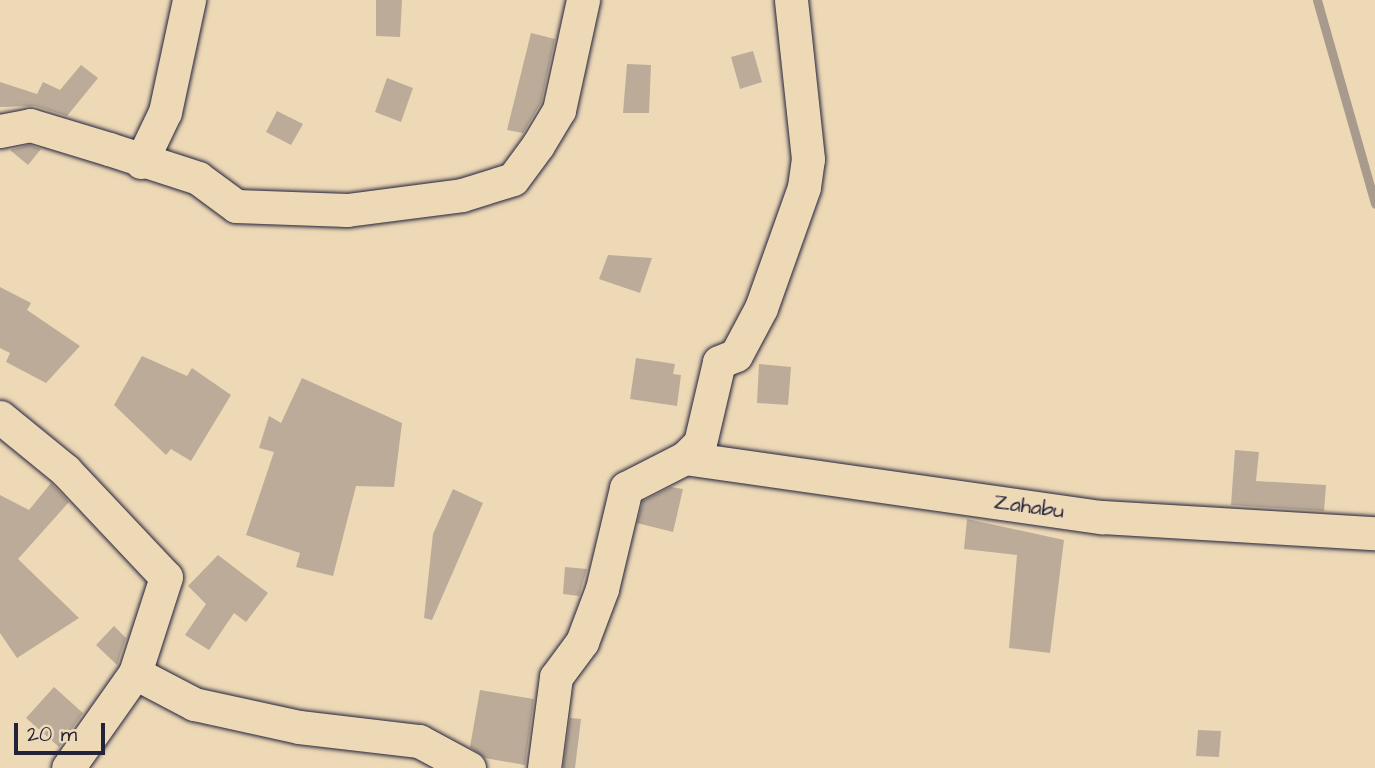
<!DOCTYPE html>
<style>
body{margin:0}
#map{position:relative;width:1375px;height:768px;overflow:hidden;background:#eed9b7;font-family:"Architects Daughter",sans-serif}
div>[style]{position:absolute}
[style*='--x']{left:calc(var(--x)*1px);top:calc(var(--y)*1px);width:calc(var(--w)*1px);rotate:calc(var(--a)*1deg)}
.stream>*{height:9px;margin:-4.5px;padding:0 4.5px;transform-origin:4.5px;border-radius:4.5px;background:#a89a8d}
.building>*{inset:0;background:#bbab98}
.roads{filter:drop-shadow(0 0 2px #22223b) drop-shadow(0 0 2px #22223b)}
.street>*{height:33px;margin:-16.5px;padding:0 16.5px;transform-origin:16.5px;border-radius:16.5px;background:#eed9b7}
span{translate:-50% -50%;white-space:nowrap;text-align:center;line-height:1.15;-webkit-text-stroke:5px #eed9b7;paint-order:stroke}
.street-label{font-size:21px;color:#22223b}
.scale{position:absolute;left:14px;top:723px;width:91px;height:32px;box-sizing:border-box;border:4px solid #22223b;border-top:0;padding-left:9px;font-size:21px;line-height:24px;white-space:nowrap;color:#22223b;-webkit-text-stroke:5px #eed9b7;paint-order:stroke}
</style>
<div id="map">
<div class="stream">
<div style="--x:1317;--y:0;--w:212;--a:74.1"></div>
</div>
<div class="building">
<div style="clip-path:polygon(376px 0,402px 0,400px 37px,376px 36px)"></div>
<div style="clip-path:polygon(531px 33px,555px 39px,541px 103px,523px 133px,507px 130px)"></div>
<div style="clip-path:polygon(753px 51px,762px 82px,740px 89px,731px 57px)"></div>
<div style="clip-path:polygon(627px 64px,651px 65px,649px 113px,623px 113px)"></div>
<div style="clip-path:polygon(81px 65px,98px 78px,67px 116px,35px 106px,0 107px,0 82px,37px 94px,43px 82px,60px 90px)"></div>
<div style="clip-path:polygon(387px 78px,413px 88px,401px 122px,375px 112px)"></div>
<div style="clip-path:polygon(277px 111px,303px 124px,291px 145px,266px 132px)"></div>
<div style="clip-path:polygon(29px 145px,41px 149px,28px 165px,10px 150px)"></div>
<div style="clip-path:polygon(608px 255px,652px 258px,640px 293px,599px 279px)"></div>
<div style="clip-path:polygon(0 287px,31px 303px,27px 310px,80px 346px,46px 383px,6px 362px,10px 353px,0 348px)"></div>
<div style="clip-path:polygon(142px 356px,187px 376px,192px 368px,231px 395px,191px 461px,171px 449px,166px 455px,114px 405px)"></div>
<div style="clip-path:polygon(636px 358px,675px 364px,673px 374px,681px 375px,677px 406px,630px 399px)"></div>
<div style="clip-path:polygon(759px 364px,791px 367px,788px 405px,757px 403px)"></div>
<div style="clip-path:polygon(302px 378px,402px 423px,394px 487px,356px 486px,333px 576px,296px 567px,300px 553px,246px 535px,274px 452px,259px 448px,269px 416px,281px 423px)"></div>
<div style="clip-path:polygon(1235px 450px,1259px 452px,1256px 481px,1326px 485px,1324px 511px,1231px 505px)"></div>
<div style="clip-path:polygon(51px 483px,69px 502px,18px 559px,79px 618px,17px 658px,0 633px,0 495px,29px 510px)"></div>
<div style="clip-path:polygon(671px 487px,683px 489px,673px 532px,637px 523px,643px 501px)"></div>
<div style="clip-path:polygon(453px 489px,483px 503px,432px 620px,424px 618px,433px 534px)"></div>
<div style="clip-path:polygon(967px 519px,1064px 540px,1050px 653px,1009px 648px,1017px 555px,964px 549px)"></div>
<div style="clip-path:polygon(218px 555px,268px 593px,246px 622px,234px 613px,209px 650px,185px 635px,206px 604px,188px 586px)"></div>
<div style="clip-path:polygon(565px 567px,587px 569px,579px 596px,563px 594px)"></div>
<div style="clip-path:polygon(114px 626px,126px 638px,117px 665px,96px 645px)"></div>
<div style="clip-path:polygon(54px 687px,83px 713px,59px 747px,26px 718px)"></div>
<div style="clip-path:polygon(480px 690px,534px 699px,525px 765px,485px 758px,470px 747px)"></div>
<div style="clip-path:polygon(570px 718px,581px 719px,575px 768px,563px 768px)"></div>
<div style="clip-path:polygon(1198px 730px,1221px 731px,1219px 757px,1196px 756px)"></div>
</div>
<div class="roads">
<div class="street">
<div style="--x:0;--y:131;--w:31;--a:-11"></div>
<div style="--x:30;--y:125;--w:83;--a:16.9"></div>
<div style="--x:109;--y:149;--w:94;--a:18"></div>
<div style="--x:198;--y:178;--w:47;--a:36.4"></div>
<div style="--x:236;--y:206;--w:111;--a:2.1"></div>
<div style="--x:347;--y:210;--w:116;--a:-7.4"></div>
<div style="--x:462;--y:195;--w:53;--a:-17.4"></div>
<div style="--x:513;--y:179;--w:42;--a:-53.7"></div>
<div style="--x:538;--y:145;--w:41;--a:-59"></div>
<div style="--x:559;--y:110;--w:113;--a:-77.7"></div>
<div style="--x:141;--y:162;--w:55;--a:-64.4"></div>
<div style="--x:165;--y:112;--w:115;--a:-77.9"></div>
<div style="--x:0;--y:417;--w:84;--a:39.2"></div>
<div style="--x:65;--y:470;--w:147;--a:46.7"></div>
<div style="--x:166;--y:577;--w:101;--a:107.9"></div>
<div style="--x:135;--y:673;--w:116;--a:125.2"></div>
<div style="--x:685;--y:458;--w:421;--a:8.1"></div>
<div style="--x:1102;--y:517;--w:273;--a:3.4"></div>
<div style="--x:135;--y:673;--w:67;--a:27.7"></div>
<div style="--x:194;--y:704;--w:107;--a:12.4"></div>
<div style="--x:299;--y:727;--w:121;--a:6.7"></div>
<div style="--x:419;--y:741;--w:57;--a:28.4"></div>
<div style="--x:544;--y:768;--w:92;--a:-82.5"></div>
<div style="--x:556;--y:677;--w:44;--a:-53.4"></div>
<div style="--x:582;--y:642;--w:57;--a:-69.3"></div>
<div style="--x:602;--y:589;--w:104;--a:-76.6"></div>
<div style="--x:626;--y:488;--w:66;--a:-27"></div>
<div style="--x:685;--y:458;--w:21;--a:-45"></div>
<div style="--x:700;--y:443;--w:83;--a:-76.8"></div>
<div style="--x:719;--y:362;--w:18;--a:-22"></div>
<div style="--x:736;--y:355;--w:53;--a:-62"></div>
<div style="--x:761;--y:308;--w:128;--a:-70.4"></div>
<div style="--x:804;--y:187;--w:28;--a:-82"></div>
<div style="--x:808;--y:159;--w:160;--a:-96.1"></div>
</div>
</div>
<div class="street-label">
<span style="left:1029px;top:507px;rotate:8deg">Zahabu</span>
</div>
<div class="scale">20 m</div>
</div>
